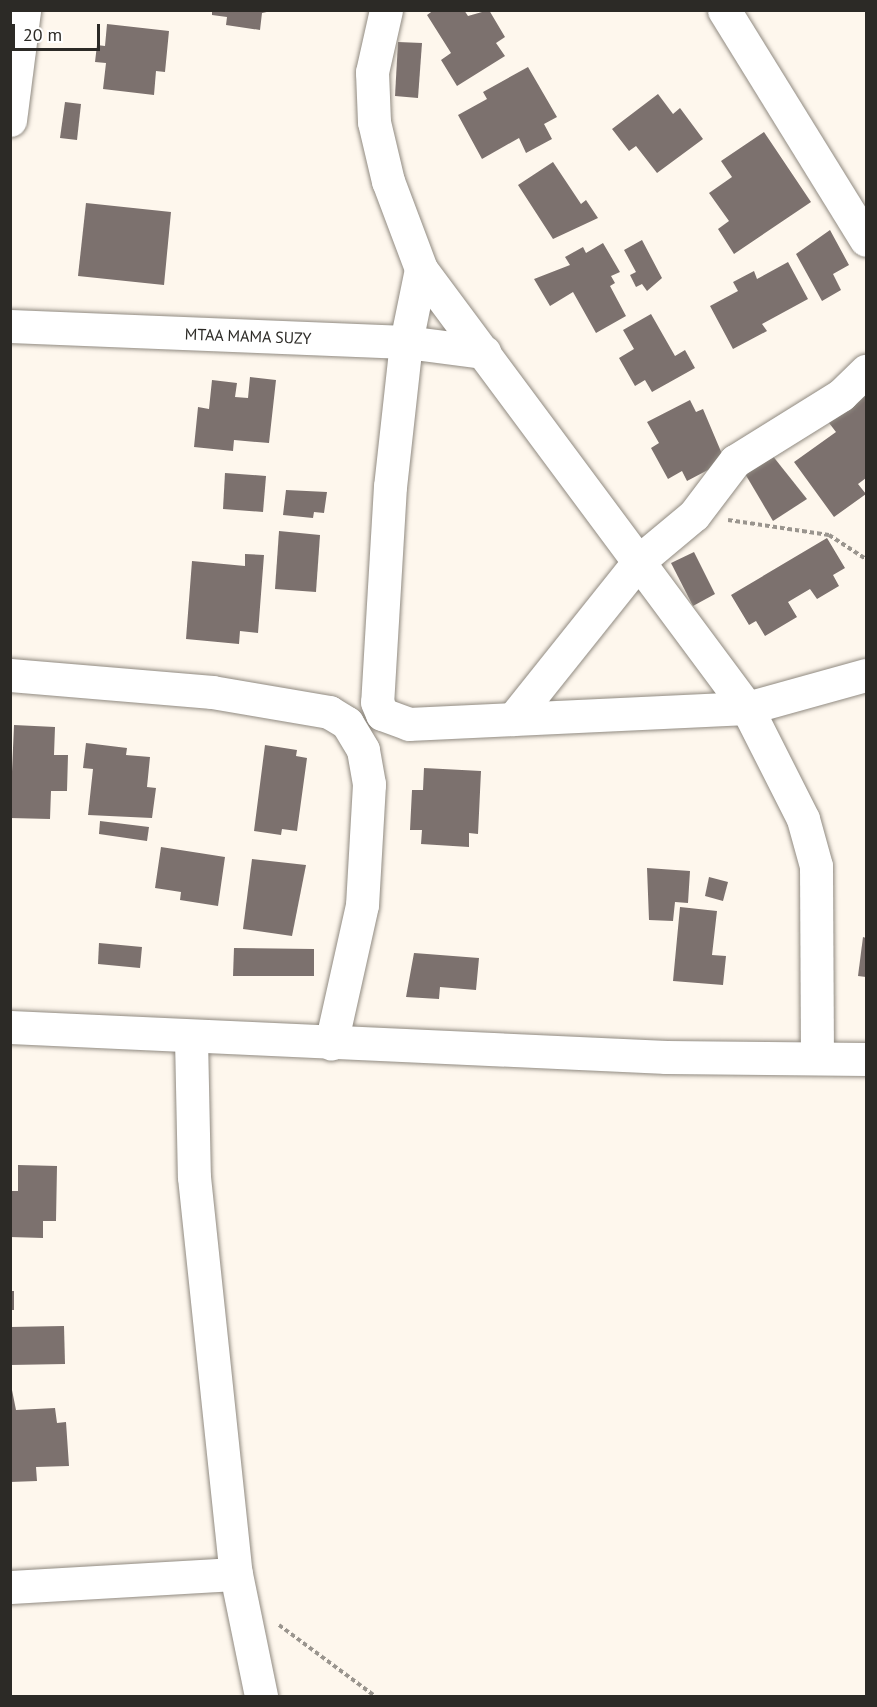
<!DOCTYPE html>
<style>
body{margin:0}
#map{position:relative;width:877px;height:1707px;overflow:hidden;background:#fef7ed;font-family:"PT Sans",sans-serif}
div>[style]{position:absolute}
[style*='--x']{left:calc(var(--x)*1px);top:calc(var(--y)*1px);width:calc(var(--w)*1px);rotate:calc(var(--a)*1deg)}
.building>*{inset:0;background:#7c716e}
.path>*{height:4px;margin-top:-2px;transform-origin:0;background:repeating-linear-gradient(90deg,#9a958e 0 4.5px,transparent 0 7.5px)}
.roads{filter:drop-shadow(0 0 2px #908a81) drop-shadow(0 0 2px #908a81)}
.minor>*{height:33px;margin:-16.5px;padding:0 16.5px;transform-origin:16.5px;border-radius:16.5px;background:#fff}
span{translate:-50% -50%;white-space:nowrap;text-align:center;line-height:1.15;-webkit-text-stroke:5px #fff;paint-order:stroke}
.street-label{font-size:16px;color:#2c2a26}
.frame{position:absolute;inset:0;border:12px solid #2c2a26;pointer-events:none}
.scale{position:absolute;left:12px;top:24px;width:88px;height:27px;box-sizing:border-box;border:3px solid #2c2a26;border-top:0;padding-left:8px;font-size:18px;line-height:21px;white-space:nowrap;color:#2c2a26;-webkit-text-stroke:4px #fff;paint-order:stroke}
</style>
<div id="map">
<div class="building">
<div style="clip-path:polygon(212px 10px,276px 10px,262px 13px,260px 30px,226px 25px,227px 17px,212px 15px)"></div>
<div style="clip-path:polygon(434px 10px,464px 10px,468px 16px,489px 10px,505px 37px,496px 43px,505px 56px,457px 86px,441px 60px,451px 53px,427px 15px)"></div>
<div style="clip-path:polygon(107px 24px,169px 31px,165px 72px,156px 71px,154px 95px,103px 89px,106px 63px,95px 62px,97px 45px,105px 46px)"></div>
<div style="clip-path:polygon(398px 42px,422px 43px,418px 98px,395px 96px)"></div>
<div style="clip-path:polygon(528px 67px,557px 117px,544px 124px,552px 139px,526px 153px,519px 138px,482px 159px,458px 115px,487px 99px,483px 92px)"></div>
<div style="clip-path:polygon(658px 94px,673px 114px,680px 108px,703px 139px,657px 173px,636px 146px,629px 151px,612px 129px)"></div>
<div style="clip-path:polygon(65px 102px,81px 104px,77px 140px,60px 138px)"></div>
<div style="clip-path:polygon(764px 132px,811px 202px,734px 254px,718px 229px,729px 221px,709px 193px,732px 177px,721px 161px)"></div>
<div style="clip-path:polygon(553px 162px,581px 204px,586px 200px,598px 218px,553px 239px,518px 185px)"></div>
<div style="clip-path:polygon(86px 203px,171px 212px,164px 285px,78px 276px)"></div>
<div style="clip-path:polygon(830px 230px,849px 265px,833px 274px,841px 290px,822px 301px,796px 254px)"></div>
<div style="clip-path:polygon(642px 240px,662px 278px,647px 291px,642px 284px,636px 287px,630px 275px,636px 272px,624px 250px)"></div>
<div style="clip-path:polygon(603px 243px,620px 272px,611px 276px,615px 283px,610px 286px,626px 316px,596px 333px,573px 292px,550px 306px,534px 279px,570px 265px,565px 257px,583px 247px,586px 253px)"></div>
<div style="clip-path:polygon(788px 262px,808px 299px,762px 324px,767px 331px,733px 349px,710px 306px,738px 291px,733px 282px,754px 271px,757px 279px)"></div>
<div style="clip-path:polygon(651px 314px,675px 356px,685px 350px,695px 368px,652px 392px,645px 380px,635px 386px,619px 358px,634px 349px,623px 330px)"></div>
<div style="clip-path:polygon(250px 377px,276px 380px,269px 443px,234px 440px,233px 451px,194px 447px,198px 407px,209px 409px,212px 380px,237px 383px,235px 397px,248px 398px)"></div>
<div style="clip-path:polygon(866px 390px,866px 478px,858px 484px,866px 494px,834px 517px,794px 462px,836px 432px,826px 419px)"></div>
<div style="clip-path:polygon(690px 400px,696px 412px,703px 409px,725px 461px,687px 481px,682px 471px,668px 479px,651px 448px,659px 443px,647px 422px)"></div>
<div style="clip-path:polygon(768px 450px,807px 499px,773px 521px,741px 467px)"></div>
<div style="clip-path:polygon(225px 473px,266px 476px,263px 512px,223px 509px)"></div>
<div style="clip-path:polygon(286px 490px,327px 492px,324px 513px,314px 512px,313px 518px,283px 515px)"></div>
<div style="clip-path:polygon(279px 531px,320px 535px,316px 592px,275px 589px)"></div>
<div style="clip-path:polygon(827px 538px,845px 568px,833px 575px,839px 586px,817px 599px,810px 589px,788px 602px,797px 617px,765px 636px,756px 621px,749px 625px,731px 595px)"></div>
<div style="clip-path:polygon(694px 552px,715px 594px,693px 606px,671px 563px)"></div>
<div style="clip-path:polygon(245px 554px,264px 555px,258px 633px,240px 631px,239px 644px,186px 639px,192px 561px,245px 566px)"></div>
<div style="clip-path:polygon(14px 725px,55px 727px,54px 755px,68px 755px,67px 791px,51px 791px,50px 819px,10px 818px)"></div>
<div style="clip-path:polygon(86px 743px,127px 748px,126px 755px,150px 757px,147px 787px,156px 788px,152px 818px,88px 815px,93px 769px,83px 768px)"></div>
<div style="clip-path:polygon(265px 745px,297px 750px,296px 756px,307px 758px,297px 831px,282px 829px,281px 835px,254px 831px)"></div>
<div style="clip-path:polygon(424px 768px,481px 771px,478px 834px,469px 833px,469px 847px,421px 844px,422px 830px,410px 830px,412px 790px,423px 790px)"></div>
<div style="clip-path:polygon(100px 821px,149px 827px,147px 841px,99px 834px)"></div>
<div style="clip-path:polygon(161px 847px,225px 857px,218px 906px,180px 900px,181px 892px,155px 888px)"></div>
<div style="clip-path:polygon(252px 859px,306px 865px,292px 936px,243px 929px)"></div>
<div style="clip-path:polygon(647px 868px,690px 871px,688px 903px,675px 902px,673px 921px,649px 920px)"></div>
<div style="clip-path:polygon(709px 877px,728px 882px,723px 901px,705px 896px)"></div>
<div style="clip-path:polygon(680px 907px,717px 911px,712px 955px,726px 956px,723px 985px,673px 981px)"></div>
<div style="clip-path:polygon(863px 937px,866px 938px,866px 977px,858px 976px)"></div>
<div style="clip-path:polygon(99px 943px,142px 947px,140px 968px,98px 964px)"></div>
<div style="clip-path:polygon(234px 948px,314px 949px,314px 976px,233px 976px)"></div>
<div style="clip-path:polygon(414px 953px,479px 958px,476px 990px,440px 987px,439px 999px,406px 997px)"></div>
<div style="clip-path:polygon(18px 1165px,57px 1166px,56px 1221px,43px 1221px,43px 1238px,10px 1237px,10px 1191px,18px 1191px)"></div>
<div style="clip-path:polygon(10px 1291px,14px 1291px,14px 1310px,10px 1310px)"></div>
<div style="clip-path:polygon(64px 1326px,65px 1364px,10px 1365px,10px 1327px)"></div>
<div style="clip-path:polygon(10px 1380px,16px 1410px,55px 1408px,57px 1423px,66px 1422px,69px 1466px,36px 1467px,37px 1481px,10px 1482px)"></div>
</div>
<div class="path">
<div style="--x:728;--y:520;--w:102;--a:8.4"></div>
<div style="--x:829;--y:535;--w:44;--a:33"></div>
<div style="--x:279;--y:1625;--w:119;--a:36.5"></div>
</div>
<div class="roads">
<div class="minor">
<div style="--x:386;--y:10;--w:64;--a:102.7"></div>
<div style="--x:372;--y:72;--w:50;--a:87.7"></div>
<div style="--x:374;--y:122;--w:61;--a:76.7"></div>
<div style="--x:388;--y:181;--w:94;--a:69.4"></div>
<div style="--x:421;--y:269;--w:547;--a:53.4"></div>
<div style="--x:747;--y:708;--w:124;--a:63.2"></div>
<div style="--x:803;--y:819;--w:49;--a:74.5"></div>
<div style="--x:816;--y:866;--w:190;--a:89.7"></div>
<div style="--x:724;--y:10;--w:270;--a:58.3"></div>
<div style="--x:10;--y:120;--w:111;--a:-82.7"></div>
<div style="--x:421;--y:269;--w:75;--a:101.6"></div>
<div style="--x:406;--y:342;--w:145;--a:96.3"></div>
<div style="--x:390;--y:486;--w:216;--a:93.4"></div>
<div style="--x:377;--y:702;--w:13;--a:67"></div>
<div style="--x:382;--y:714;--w:29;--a:20"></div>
<div style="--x:409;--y:724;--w:338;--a:-2.7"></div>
<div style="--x:747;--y:708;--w:123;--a:-15.5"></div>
<div style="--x:10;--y:326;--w:396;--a:2.3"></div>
<div style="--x:406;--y:342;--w:79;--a:7.3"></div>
<div style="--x:10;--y:675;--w:203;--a:4.8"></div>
<div style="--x:212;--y:692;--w:119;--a:9.7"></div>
<div style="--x:329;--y:712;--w:21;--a:31"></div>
<div style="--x:347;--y:723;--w:31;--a:59"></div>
<div style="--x:363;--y:750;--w:35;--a:80"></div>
<div style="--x:369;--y:784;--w:121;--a:93.3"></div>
<div style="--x:362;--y:905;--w:142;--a:102.6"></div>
<div style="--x:513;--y:719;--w:203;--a:-51.4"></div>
<div style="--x:640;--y:560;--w:70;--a:-39.8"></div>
<div style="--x:694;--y:515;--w:68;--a:-52.8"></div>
<div style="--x:735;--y:461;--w:125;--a:-31.9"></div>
<div style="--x:841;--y:395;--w:35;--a:-44"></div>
<div style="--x:10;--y:1027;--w:657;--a:2.62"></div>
<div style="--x:666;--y:1057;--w:200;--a:0.6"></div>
<div style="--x:191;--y:1038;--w:139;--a:88.8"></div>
<div style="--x:194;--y:1177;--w:399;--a:84"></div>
<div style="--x:236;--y:1574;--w:125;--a:78.4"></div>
<div style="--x:10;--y:1587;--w:226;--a:-3.3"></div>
</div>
</div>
<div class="street-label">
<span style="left:248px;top:336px;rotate:2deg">MTAA MAMA SUZY</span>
</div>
<div class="frame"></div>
<div class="scale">20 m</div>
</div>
